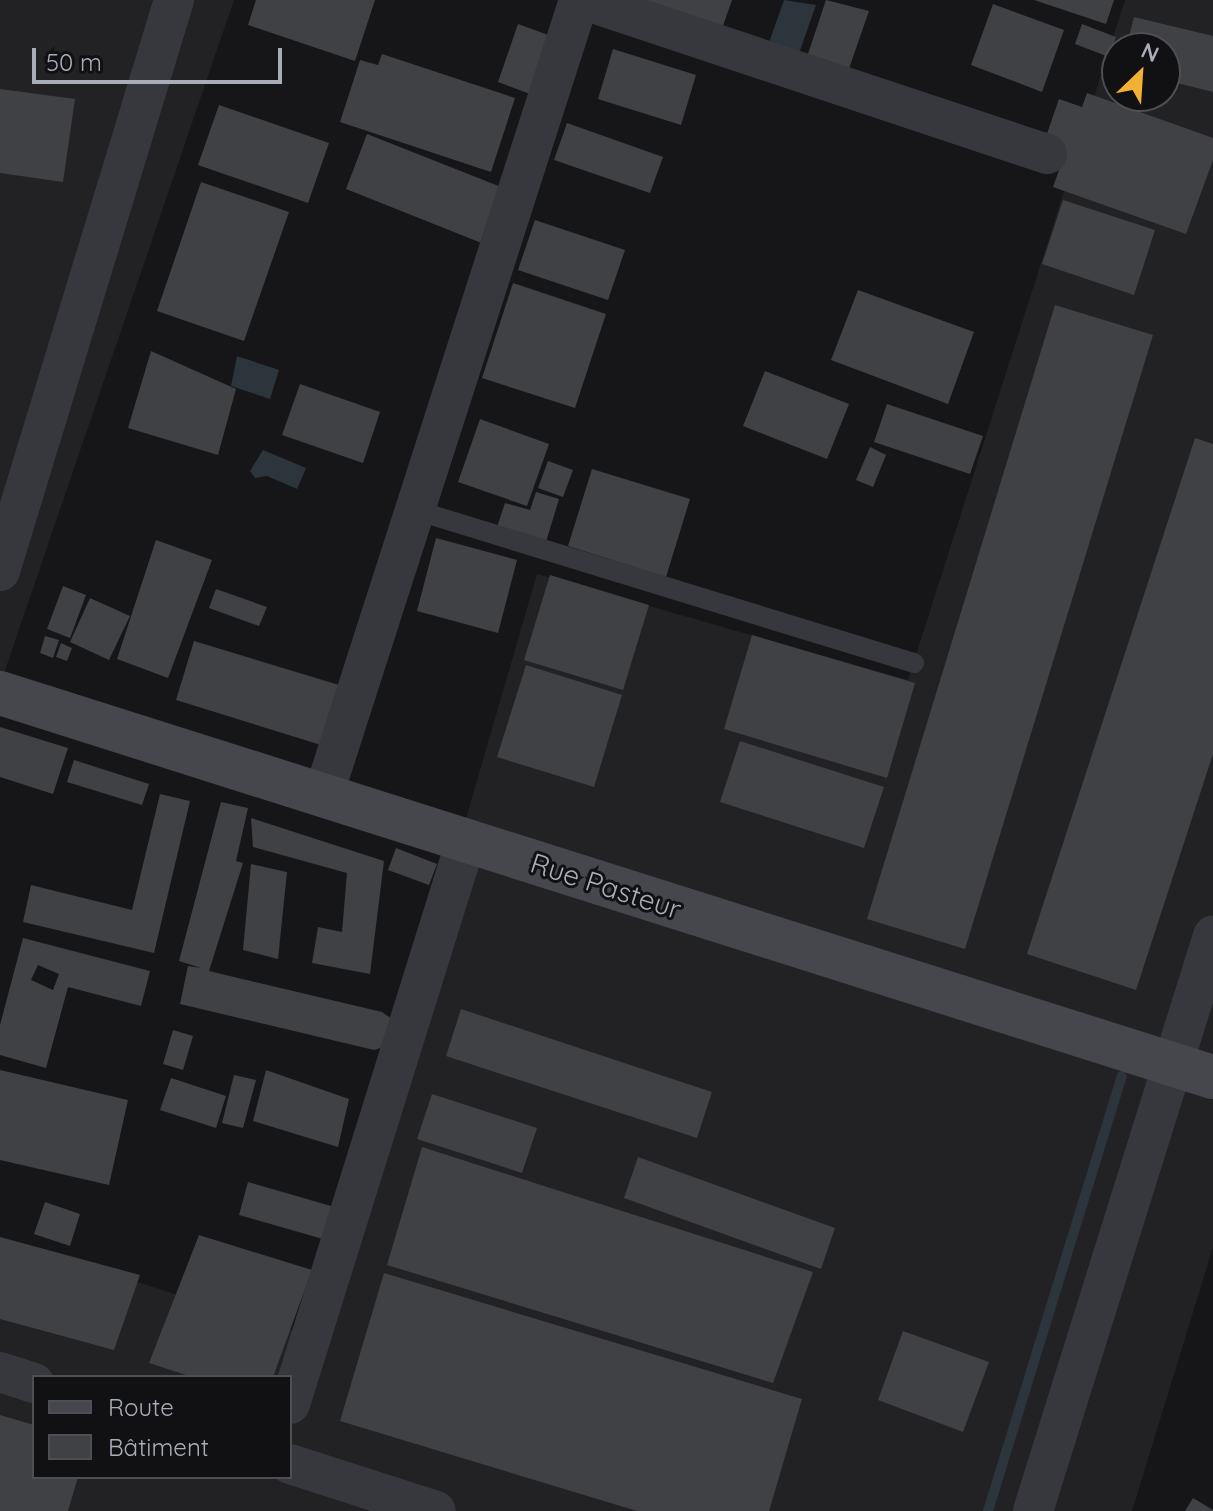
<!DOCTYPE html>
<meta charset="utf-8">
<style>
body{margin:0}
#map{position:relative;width:1213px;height:1511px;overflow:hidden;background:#161618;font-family:Quicksand,sans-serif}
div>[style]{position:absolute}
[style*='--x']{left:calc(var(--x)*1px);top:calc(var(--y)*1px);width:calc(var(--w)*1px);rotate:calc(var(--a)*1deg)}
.built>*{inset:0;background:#222225}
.water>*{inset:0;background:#2c353c}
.stream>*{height:10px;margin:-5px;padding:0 5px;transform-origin:5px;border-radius:5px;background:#2c353c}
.building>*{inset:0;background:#404145}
.service>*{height:20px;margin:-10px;padding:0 10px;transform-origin:10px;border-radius:10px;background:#37383d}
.minor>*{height:40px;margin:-20px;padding:0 20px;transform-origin:20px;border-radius:20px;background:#37383d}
.secondary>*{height:44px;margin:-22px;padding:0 22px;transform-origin:22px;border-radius:22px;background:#45474d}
span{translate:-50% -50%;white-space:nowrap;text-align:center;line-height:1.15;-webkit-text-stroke:6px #111113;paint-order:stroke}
.street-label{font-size:28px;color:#a8adb8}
.legend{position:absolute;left:32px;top:1375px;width:260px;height:104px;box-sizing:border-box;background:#111113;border:2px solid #4d4f55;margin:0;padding:10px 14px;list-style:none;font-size:24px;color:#a8adb8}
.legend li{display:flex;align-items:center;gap:16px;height:40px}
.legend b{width:40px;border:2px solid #4d4f55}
.north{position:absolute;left:1101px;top:32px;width:80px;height:80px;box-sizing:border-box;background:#111113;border:2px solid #4d4f55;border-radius:50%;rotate:25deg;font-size:22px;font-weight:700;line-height:32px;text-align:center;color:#a8adb8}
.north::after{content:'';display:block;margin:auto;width:28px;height:36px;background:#f2b134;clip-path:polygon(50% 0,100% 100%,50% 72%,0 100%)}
.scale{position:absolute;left:32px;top:48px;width:250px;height:36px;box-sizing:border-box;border:4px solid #a8adb8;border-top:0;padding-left:10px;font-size:24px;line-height:28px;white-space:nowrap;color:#a8adb8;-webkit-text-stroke:6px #111113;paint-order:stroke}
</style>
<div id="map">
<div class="built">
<div style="clip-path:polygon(0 0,234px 0,0 685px)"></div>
<div style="clip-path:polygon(evenodd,1125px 0,1213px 0,1213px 1247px,1132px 1511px,0 1511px,0 1239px,315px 1338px,537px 574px,908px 680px,1125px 0,1117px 48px,1165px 48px,1165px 96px,1117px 96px,1117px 48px,1125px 0,34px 1377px,290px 1377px,290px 1477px,34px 1477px,34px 1377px)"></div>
</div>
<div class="water">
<div style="clip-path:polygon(784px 0,816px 5px,797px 59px,767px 48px)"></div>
<div style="clip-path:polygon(237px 356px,279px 370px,270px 399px,231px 386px)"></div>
<div style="clip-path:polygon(263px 450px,306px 468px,297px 489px,267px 476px,255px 478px,250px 471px)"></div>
</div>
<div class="stream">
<div style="--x:988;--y:1511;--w:455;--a:-72.9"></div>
</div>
<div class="building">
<div style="clip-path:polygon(256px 0,375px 0,355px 61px,248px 25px)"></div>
<div style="clip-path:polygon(607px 0,732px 0,718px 40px)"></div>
<div style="clip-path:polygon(826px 0,869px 11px,844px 83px,803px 69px)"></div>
<div style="clip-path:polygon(1034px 0,1114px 0,1106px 24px)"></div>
<div style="clip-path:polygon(993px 4px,1064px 30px,1042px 92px,971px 65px)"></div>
<div style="clip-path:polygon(1134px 17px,1213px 36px,1213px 92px,1165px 80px,1165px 48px,1126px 48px)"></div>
<div style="clip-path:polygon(518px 24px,551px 36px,530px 94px,498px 82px)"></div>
<div style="clip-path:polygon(1082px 24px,1116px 37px,1109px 57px,1075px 44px)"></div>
<div style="clip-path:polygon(613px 49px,696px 75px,681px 125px,598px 99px)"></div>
<div style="clip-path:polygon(382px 54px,515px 98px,491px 172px,340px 122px,360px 60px,378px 65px)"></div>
<div style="clip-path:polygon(0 89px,75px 99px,63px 182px,0 173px)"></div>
<div style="clip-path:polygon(1087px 93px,1213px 138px,1213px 160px,1186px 234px,1053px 187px,1065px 153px,1043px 145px,1059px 99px,1082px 107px)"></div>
<div style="clip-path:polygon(219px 105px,329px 143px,308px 203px,198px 165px)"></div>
<div style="clip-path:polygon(567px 123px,663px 157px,650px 193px,554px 160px)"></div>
<div style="clip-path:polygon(367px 134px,511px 191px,489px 246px,346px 189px)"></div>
<div style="clip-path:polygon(201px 182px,289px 212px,244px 341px,157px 311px)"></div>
<div style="clip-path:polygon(1063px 200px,1155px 230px,1134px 295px,1042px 264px)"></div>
<div style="clip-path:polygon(535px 220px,625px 250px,608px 300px,518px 270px)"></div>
<div style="clip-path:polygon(513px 283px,606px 314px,575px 408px,482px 378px)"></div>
<div style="clip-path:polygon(858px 290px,974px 332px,948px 404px,831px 360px)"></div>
<div style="clip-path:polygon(1055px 305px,1153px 335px,965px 949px,867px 919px)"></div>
<div style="clip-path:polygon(151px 351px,236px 389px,218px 455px,128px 428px)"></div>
<div style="clip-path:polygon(765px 371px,849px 404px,827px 459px,743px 426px)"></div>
<div style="clip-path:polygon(300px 384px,380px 412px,363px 463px,282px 435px)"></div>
<div style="clip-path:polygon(887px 404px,983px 436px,970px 474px,874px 442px)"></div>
<div style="clip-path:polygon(480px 419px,549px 444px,527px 506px,458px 482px)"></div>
<div style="clip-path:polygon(1195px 438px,1213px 444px,1213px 754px,1136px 990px,1027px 954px)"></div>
<div style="clip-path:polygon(870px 447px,886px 455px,873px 487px,856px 480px)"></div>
<div style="clip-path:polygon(548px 461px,573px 470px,563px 497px,538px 488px)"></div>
<div style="clip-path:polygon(592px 469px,690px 499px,666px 577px,568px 546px)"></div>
<div style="clip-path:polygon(536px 492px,559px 499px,546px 542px,497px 527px,505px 503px,530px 510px)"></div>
<div style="clip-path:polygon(436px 538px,517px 560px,498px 633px,417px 611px)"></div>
<div style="clip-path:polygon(156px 540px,212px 560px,168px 678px,117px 659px)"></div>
<div style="clip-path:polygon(550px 575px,649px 605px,623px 690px,524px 660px)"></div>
<div style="clip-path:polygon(63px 586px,86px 595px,70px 638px,47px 629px)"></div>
<div style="clip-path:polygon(216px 589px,267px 607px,259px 626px,209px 608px)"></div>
<div style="clip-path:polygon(90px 598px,130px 616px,109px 660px,70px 642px)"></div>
<div style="clip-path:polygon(752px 635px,915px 683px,887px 778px,724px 729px)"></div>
<div style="clip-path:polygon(45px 636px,59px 640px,53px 658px,40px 653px)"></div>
<div style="clip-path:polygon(194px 641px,339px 685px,321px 745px,176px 700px)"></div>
<div style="clip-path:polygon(61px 643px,72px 648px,67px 661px,56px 657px)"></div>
<div style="clip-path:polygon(526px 665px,622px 695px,594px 787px,497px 757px)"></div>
<div style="clip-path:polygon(0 727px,68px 748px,53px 794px,0 777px)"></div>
<div style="clip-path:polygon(740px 741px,884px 787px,864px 848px,720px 802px)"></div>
<div style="clip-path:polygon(74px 760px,149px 784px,142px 805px,67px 782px)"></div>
<div style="clip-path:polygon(160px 794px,190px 801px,154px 953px,23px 922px,31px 885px,132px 910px)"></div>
<div style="clip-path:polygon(221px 802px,248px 808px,236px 861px,243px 863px,209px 971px,382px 1012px,392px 1019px,390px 1045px,374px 1050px,180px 1004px,188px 966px,201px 968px,179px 961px)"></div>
<div style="clip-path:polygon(251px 818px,384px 861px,370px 974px,312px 963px,318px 927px,342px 932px,347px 873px,253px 847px)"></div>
<div style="clip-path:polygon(396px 848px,437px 864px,429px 885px,388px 870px)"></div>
<div style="clip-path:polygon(251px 864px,287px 872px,278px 959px,243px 950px)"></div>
<div style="clip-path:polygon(evenodd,23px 938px,150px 971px,141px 1006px,68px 987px,46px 1068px,0 1055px,0 1025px,23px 938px,38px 965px,59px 974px,53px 990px,31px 980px,38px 965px)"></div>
<div style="clip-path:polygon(461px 1009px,712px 1092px,697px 1138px,446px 1056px)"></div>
<div style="clip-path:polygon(173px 1030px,193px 1036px,183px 1070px,163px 1064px)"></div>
<div style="clip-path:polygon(0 1070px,128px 1100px,109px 1185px,0 1160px)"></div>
<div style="clip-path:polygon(266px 1070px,349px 1099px,338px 1147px,253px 1121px)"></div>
<div style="clip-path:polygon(234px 1075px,256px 1080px,243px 1128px,222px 1123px)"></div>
<div style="clip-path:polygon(171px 1078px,226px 1096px,216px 1128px,160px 1110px)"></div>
<div style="clip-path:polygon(432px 1094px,537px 1128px,522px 1173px,417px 1139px)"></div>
<div style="clip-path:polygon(422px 1147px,813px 1272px,773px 1383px,387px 1265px)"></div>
<div style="clip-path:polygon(638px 1157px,835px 1228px,821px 1269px,624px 1198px)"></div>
<div style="clip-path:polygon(248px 1182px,331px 1206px,323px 1239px,239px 1215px)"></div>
<div style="clip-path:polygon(45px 1202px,80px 1214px,70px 1246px,34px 1234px)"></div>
<div style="clip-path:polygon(199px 1235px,312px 1270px,273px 1377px,192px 1377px,149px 1363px)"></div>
<div style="clip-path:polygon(0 1237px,140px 1275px,114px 1350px,0 1319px)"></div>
<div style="clip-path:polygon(384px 1273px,802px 1399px,769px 1511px,637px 1511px,340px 1421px)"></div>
<div style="clip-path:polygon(903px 1331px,989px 1362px,963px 1432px,878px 1400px)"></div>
<div style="clip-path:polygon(0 1415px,34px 1425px,34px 1477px,78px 1477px,68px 1511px,0 1511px)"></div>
<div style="clip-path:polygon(1193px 1498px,1213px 1510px,1213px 1511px,1185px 1511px)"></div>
</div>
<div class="service">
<div style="--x:415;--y:510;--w:522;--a:17.05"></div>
</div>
<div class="minor">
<div style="--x:584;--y:0;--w:488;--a:18.4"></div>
<div style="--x:0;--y:571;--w:597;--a:-73.05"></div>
<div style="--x:323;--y:796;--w:836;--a:-72.17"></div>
<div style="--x:0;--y:1372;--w:36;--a:18"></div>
<div style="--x:290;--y:1404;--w:590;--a:-72.64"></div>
<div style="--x:290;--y:1464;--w:153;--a:17.8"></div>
<div style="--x:1033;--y:1511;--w:603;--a:-72.62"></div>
</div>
<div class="secondary">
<div style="--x:0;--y:693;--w:1272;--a:17.57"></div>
</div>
<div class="street-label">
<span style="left:606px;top:886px;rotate:18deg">Rue Pasteur</span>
</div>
<ul class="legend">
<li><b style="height:10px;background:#45474d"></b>Route</li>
<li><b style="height:22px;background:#404145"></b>Bâtiment</li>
</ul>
<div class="north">N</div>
<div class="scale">50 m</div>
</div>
